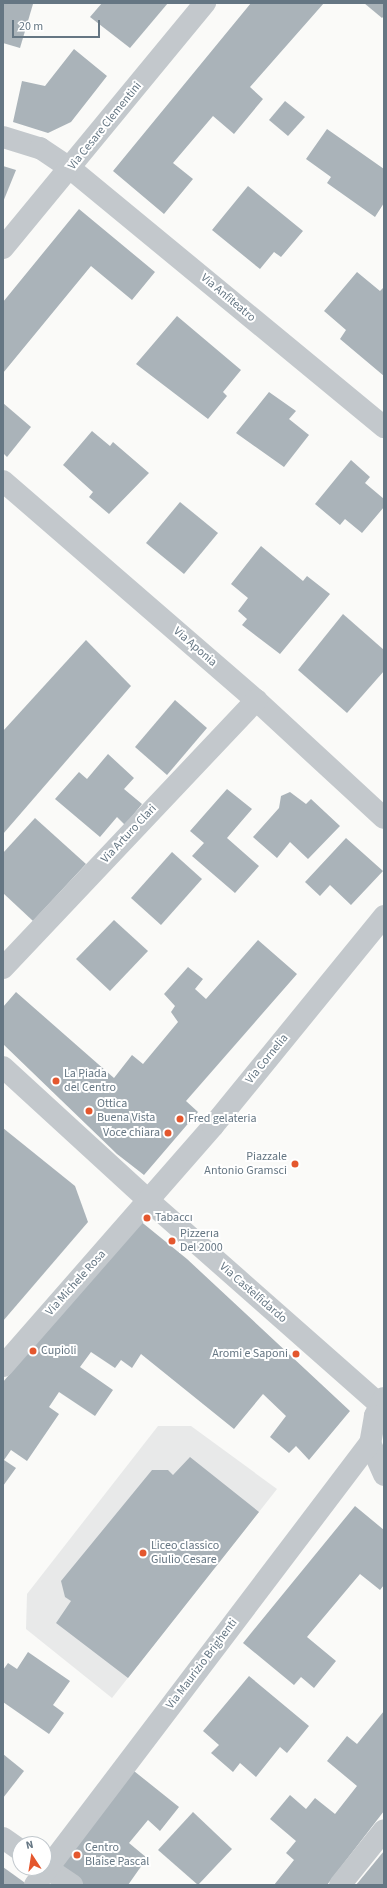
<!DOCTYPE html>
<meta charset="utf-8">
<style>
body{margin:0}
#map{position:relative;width:387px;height:1888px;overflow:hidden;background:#fafaf8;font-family:"Source Sans 3",sans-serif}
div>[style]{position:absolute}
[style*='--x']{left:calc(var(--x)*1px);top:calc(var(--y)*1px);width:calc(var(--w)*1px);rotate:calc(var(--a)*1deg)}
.built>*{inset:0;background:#e8e9e9}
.building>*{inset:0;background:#aab3b9}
.minor>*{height:22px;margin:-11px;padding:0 11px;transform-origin:11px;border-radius:11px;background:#c3c8cc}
.dots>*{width:11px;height:11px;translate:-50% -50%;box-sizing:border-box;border:2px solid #fff;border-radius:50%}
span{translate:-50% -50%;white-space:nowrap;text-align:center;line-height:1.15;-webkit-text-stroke:4px #fff;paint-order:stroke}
.street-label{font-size:12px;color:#657683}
.poi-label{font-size:12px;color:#657683}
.left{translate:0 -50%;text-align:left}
.right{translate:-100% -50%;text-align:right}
.frame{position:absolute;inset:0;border:4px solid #657683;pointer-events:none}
.north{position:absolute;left:12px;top:1836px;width:40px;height:40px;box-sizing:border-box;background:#fff;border:1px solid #c1c8cd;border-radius:50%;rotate:348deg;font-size:11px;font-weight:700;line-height:16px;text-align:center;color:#657683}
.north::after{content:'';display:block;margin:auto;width:14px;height:18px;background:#e4572e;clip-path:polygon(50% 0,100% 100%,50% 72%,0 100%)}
.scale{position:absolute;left:12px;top:20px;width:88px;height:18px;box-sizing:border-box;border:2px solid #657683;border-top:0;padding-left:5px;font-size:12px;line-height:14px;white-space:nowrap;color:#657683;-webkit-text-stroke:3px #fff;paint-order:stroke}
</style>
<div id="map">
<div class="built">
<div style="clip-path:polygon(158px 1426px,191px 1426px,277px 1489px,112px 1698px,26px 1629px,27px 1594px)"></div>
</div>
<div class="building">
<div style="clip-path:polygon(3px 3px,33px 4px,20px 48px,3px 43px)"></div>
<div style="clip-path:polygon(102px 3px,168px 3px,130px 48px,90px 17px)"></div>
<div style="clip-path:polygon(251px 3px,324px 3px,250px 87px,263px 99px,234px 134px,213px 116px,173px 163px,193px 179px,164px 214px,113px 171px)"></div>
<div style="clip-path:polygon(364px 3px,384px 3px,384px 16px,382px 18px)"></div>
<div style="clip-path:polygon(74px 49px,107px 76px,71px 122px,48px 133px,13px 122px,22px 81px,45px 86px)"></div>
<div style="clip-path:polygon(285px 101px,305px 117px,288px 136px,269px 120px)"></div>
<div style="clip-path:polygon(327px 129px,384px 169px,384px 203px,375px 217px,327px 183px,331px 177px,306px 159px)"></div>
<div style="clip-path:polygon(3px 166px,16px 170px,3px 202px)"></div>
<div style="clip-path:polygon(248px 186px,303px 231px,281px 257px,274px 252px,260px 269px,212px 230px)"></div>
<div style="clip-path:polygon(79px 209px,155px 272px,132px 300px,91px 266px,3px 373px,3px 302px)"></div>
<div style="clip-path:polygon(357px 272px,380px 291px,384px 287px,384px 376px,340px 339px,346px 330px,324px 311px)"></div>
<div style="clip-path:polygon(177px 316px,241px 370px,223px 392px,227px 396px,208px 419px,136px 364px)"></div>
<div style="clip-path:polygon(269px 392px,296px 411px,289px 419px,309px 435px,284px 467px,236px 433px)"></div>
<div style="clip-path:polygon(3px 403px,31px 427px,7px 457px,3px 453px)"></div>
<div style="clip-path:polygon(92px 431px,110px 446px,113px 442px,149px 473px,109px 514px,89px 497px,93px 492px,63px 465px)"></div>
<div style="clip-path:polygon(351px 460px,370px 477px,365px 483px,384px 499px,384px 507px,362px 533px,345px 519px,340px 525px,315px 504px)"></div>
<div style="clip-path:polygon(180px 502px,218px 533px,184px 574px,146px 543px)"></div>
<div style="clip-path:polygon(261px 546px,303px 581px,307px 576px,330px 594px,280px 654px,242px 625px,247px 619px,238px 611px,248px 598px,231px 584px)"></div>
<div style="clip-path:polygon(343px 614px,384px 650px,384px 671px,347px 713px,298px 670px)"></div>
<div style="clip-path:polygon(86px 640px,131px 686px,3px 834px,3px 731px)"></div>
<div style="clip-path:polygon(175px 700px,207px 728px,167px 775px,135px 747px)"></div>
<div style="clip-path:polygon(108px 754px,134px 778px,124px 789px,142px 804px,125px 825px,117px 817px,100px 837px,55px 799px,79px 772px,87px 779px)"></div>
<div style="clip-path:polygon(227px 789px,252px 809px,227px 838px,259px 866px,235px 893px,192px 856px,204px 843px,190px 831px)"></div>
<div style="clip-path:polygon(290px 792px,306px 804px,311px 799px,340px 826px,308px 859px,290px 842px,277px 858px,253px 837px,279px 808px,281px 796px)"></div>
<div style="clip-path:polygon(35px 818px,86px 864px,33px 921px,3px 893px,3px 853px)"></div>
<div style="clip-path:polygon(346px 838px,383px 871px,351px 905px,330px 885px,320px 896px,305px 882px)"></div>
<div style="clip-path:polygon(172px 852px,202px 879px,161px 925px,131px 898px)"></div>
<div style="clip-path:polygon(114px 920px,148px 951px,110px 991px,76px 959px)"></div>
<div style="clip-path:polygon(258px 940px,297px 974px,186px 1101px,198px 1112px,144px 1175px,117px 1154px,3px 1044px,3px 1007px,16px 992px,114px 1078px,132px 1055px,143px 1064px,178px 1022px,171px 1012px,175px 1006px,164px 994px,188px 967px,203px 979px,195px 989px,206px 999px)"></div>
<div style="clip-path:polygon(3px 1128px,75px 1186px,88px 1222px,3px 1321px)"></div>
<div style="clip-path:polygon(139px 1220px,187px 1259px,350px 1411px,309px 1460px,296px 1446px,289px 1453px,270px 1437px,286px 1416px,263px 1394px,234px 1429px,141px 1354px,132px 1368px,121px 1360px,115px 1368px,91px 1352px,80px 1367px,113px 1390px,95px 1416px,59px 1392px,49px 1407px,59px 1414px,27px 1461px,11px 1450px,4px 1460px,16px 1468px,3px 1486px,3px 1382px)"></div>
<div style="clip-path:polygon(190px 1457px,259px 1512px,128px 1678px,56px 1623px,71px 1601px,65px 1597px,61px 1581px,152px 1470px,168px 1470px,173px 1475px)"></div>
<div style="clip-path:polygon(355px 1506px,384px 1530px,384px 1585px,380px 1590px,360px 1574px,307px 1637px,336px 1661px,314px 1688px,301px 1677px,294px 1685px,243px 1643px)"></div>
<div style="clip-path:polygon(28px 1652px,70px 1681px,53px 1705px,64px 1713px,49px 1734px,3px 1702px,3px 1670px,8px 1663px,17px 1669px)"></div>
<div style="clip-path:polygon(249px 1676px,309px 1726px,287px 1753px,280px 1747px,256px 1777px,240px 1763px,233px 1772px,211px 1753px,219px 1745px,203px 1731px)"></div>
<div style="clip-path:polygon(384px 1711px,384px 1811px,327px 1885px,274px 1885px,294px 1860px,286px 1853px,296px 1841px,270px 1819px,290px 1795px,306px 1809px,315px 1798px,335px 1814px,357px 1786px,327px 1761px,347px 1736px,357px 1744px)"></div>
<div style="clip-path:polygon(3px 1754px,24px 1771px,3px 1798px)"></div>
<div style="clip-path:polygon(134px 1771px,179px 1807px,160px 1831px,148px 1820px,129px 1843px,147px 1858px,128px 1885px,81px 1885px,59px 1870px)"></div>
<div style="clip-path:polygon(193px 1812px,232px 1849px,198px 1885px,158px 1850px)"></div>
<div style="clip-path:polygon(384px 1851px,384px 1885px,356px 1885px)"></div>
<div style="clip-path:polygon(3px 1867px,28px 1885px,3px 1885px)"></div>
</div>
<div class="minor">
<div style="--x:3;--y:137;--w:39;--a:17"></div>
<div style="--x:40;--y:148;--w:37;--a:34"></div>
<div style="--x:71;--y:169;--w:406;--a:39.5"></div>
<div style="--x:3;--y:248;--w:318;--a:-50.5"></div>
<div style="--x:3;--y:481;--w:335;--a:40.9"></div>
<div style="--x:256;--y:700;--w:174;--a:42.7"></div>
<div style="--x:3;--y:968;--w:369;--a:-46.6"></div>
<div style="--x:3;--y:1067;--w:198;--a:42.5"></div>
<div style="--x:149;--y:1201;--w:308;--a:41.4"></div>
<div style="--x:3;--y:1366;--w:319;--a:-48.8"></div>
<div style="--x:213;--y:1126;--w:271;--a:-50.8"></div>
<div style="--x:384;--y:1398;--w:20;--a:117"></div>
<div style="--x:375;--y:1416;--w:27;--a:100"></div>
<div style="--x:370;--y:1443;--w:35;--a:66"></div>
<div style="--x:3;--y:1838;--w:21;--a:35"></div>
<div style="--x:44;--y:1866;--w:34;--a:34"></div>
<div style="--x:35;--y:1885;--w:555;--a:-52.84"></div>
<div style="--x:340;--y:1885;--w:70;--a:-51.3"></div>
</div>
<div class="dots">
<div style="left:56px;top:1081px;background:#e4572e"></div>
<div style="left:89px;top:1111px;background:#e4572e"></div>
<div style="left:180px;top:1119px;background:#e4572e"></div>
<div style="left:168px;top:1133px;background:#e4572e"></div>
<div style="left:295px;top:1164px;background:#e4572e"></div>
<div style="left:147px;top:1218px;background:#e4572e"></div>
<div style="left:172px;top:1241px;background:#e4572e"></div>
<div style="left:33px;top:1351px;background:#e4572e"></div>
<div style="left:296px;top:1354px;background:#e4572e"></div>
<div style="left:143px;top:1553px;background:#e4572e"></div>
<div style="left:77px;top:1855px;background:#e4572e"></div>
</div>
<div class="street-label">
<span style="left:105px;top:126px;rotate:-51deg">Via Cesare Clementini</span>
<span style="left:228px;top:298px;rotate:40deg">Via Anfiteatro</span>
<span style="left:195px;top:647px;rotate:41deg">Via Aponia</span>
<span style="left:129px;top:834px;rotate:-47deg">Via Arturo Clari</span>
<span style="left:267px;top:1059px;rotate:-51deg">Via Cornelia</span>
<span style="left:76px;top:1283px;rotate:-48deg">Via Michele Rosa</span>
<span style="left:253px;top:1293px;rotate:41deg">Via Castelfidardo</span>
<span style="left:202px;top:1664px;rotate:-53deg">Via Maurizio Brighenti</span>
</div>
<div class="poi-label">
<span class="left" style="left:64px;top:1081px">La Piada<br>del Centro</span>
<span class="left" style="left:97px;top:1111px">Ottica<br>Buena Vista</span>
<span class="left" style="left:188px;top:1119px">Fred gelateria</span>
<span class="right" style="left:160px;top:1133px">Voce chiara</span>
<span class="right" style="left:287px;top:1164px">Piazzale<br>Antonio Gramsci</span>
<span class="left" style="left:155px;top:1218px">Tabaccı</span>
<span class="left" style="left:180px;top:1241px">Pizzerıa<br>Del 2000</span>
<span class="left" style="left:41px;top:1351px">Cupioli</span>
<span class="right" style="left:288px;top:1354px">Aromi e Saponi</span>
<span class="left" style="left:151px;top:1553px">Liceo classico<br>Giulio Cesare</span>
<span class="left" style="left:85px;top:1855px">Centro<br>Blaise Pascal</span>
</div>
<div class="frame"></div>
<div class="north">N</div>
<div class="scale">20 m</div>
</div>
